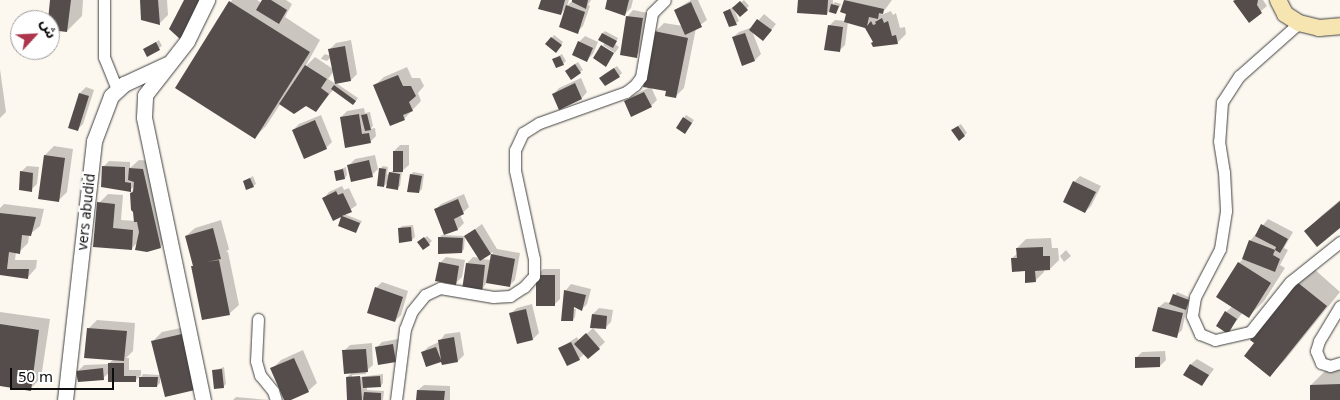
<!DOCTYPE html>
<meta charset="utf-8">
<style>
body{margin:0}
#map{position:relative;width:1340px;height:400px;overflow:hidden;background:#fdf8ef;font-family:Georgia,"Noto Sans Arabic",serif}
div>[style]{position:absolute}
[style*='--x']{left:calc(var(--x)*1px);top:calc(var(--y)*1px);width:calc(var(--w)*1px);rotate:calc(var(--a)*1deg)}
.shadow>*{inset:0;background:#0003}
.building>*{inset:0;background:#544d4b}
.roads{filter:drop-shadow(0 0 1px #404040) drop-shadow(0 0 1px #404040)}
.minor>*{height:11px;margin:-5.5px;padding:0 5.5px;transform-origin:5.5px;border-radius:5.5px;background:#fff}
.tertiary>*{height:15px;margin:-7.5px;padding:0 7.5px;transform-origin:7.5px;border-radius:7.5px;background:#fff}
.secondary>*{height:16px;margin:-8px;padding:0 8px;transform-origin:8px;border-radius:8px;background:#f6e5b1}
span{translate:-50% -50%;white-space:nowrap;text-align:center;line-height:1.15;-webkit-text-stroke:5px #fff;paint-order:stroke}
.street-label{font-size:14px;color:#0d0d0d}
.north{position:absolute;left:10px;top:10px;width:50px;height:50px;box-sizing:border-box;background:#fff;border:1px solid #9e9e9e;border-radius:50%;rotate:65deg;font-size:14px;font-weight:700;line-height:20px;text-align:center;color:#0d0d0d}
.north::after{content:'';display:block;margin:auto;width:18px;height:22px;background:#ad354b;clip-path:polygon(50% 0,100% 100%,50% 72%,0 100%)}
.scale{position:absolute;left:10px;top:368px;width:104px;height:22px;box-sizing:border-box;border:2px solid #0d0d0d;border-top:0;padding-left:6px;font-size:15px;line-height:18px;white-space:nowrap;color:#0d0d0d;-webkit-text-stroke:4px #fff;paint-order:stroke}
</style>
<div id="map">
<div class="shadow">
<div style="clip-path:polygon(51px 0,83px 0,82px 16px,67px 31px,50px 29px)"></div>
<div style="clip-path:polygon(141px 0,167px 0,168px 15px,159px 24px)"></div>
<div style="clip-path:polygon(evenodd,232px 0,257px 0,262px 3px,264px 0,286px 0,292px 4px,285px 17px,320px 40px,305px 67px,315px 57px,333px 69px,331px 57px,327px 61px,321px 59px,322px 57px,325px 54px,331px 56px,330px 49px,336px 43px,351px 40px,357px 74px,351px 80px,336px 83px,358px 98px,356px 101px,353px 103px,333px 90px,316px 111px,306px 104px,281px 103px,266px 126px,255px 137px,176px 87px,232px 0,334px 71px,336px 84px,328px 79px,334px 71px)"></div>
<div style="clip-path:polygon(542px 0,569px 0,567px 6px,573px 0,591px 0,588px 5px,590px 6px,583px 26px,577px 32px,566px 8px,561px 14px)"></div>
<div style="clip-path:polygon(608px 0,633px 0,631px 8px,625px 14px)"></div>
<div style="clip-path:polygon(691px 0,698px 0,707px 20px,696px 28px,684px 88px,676px 96px,668px 90px,651px 87px,657px 100px,651px 106px,626px 101px,632px 96px,650px 87px,655px 32px,664px 23px,683px 26px,675px 10px)"></div>
<div style="clip-path:polygon(744px 0,749px 6px,740px 15px,734px 8px)"></div>
<div style="clip-path:polygon(799px 0,833px 0,833px 4px,835px 2px,841px 4px,836px 13px,829px 11px,827px 14px)"></div>
<div style="clip-path:polygon(845px 0,892px 0,881px 15px,891px 11px,893px 15px,896px 13px,900px 28px,905px 27px,906px 34px,897px 43px,874px 41px,865px 27px,848px 22px,845px 45px,839px 51px,829px 26px,835px 20px,845px 21px,847px 13px,842px 12px)"></div>
<div style="clip-path:polygon(1236px 0,1263px 0,1267px 6px,1249px 21px)"></div>
<div style="clip-path:polygon(733px 7px,739px 21px,736px 23px,724px 12px)"></div>
<div style="clip-path:polygon(633px 10px,648px 13px,642px 50px,636px 56px,628px 16px)"></div>
<div style="clip-path:polygon(764px 14px,776px 24px,769px 33px,752px 31px,761px 54px,755px 60px,743px 64px,733px 37px,739px 32px,753px 27px)"></div>
<div style="clip-path:polygon(605px 31px,618px 38px,615px 44px,619px 47px,615px 53px,603px 45px,605px 42px,603px 33px)"></div>
<div style="clip-path:polygon(554px 35px,563px 42px,558px 49px,547px 44px)"></div>
<div style="clip-path:polygon(585px 36px,598px 42px,593px 54px,587px 60px,579px 42px)"></div>
<div style="clip-path:polygon(159px 40px,162px 46px,148px 55px,145px 49px)"></div>
<div style="clip-path:polygon(562px 54px,566px 61px,563px 64px,553px 59px)"></div>
<div style="clip-path:polygon(578px 62px,583px 70px,580px 72px,569px 68px)"></div>
<div style="clip-path:polygon(617px 66px,622px 73px,619px 76px,603px 75px)"></div>
<div style="clip-path:polygon(407px 67px,412px 78px,420px 78px,424px 86px,418px 93px,421px 101px,404px 119px,375px 85px,384px 77px)"></div>
<div style="clip-path:polygon(0 69px,6px 112px,0 118px)"></div>
<div style="clip-path:polygon(581px 78px,587px 92px,582px 98px,554px 94px,559px 88px)"></div>
<div style="clip-path:polygon(86px 87px,94px 90px,83px 124px,77px 130px,69px 127px,80px 93px)"></div>
<div style="clip-path:polygon(364px 108px,365px 113px,370px 112px,373px 126px,370px 129px,375px 128px,376px 136px,370px 142px,341px 117px,347px 111px)"></div>
<div style="clip-path:polygon(321px 115px,332px 142px,326px 148px,293px 130px,299px 124px)"></div>
<div style="clip-path:polygon(686px 115px,694px 120px,688px 129px,684px 118px)"></div>
<div style="clip-path:polygon(961px 124px,967px 133px,959px 139px,955px 128px)"></div>
<div style="clip-path:polygon(400px 145px,409px 145px,409px 165px,402px 171px,400px 186px,397px 188px,389px 181px,384px 186px,380px 169px,383px 166px,388px 167px,387px 175px,394px 170px,394px 151px)"></div>
<div style="clip-path:polygon(54px 146px,73px 149px,67px 192px,58px 201px,39px 198px,45px 155px)"></div>
<div style="clip-path:polygon(375px 155px,378px 169px,372px 175px,349px 165px,355px 159px)"></div>
<div style="clip-path:polygon(139px 160px,151px 161px,169px 238px,160px 247px,138px 242px,131px 249px,95px 246px,99px 203px,108px 194px,123px 195px,121px 220px,135px 221px,131px 193px,135px 186px,130px 190px,103px 167px,109px 161px,130px 162px,130px 168px)"></div>
<div style="clip-path:polygon(27px 166px,39px 167px,37px 184px,31px 190px,21px 172px)"></div>
<div style="clip-path:polygon(346px 167px,347px 175px,345px 178px,335px 171px)"></div>
<div style="clip-path:polygon(413px 172px,424px 174px,422px 189px,419px 192px,411px 175px)"></div>
<div style="clip-path:polygon(253px 176px,256px 184px,253px 186px,244px 181px)"></div>
<div style="clip-path:polygon(1080px 176px,1101px 186px,1091px 206px,1085px 212px,1074px 182px)"></div>
<div style="clip-path:polygon(342px 186px,344px 190px,349px 188px,357px 205px,344px 214px,362px 221px,356px 232px,340px 225px,344px 214px,324px 198px,329px 192px)"></div>
<div style="clip-path:polygon(464px 194px,469px 207px,460px 215px,464px 223px,458px 229px,445px 234px,435px 210px,441px 204px)"></div>
<div style="clip-path:polygon(1340px 200px,1340px 226px,1306px 231px,1321px 216px)"></div>
<div style="clip-path:polygon(4px 204px,44px 209px,40px 226px,29px 235px,28px 243px,19px 252px,16px 252px,15px 260px,37px 260px,36px 268px,28px 277px,0 274px,0 208px)"></div>
<div style="clip-path:polygon(1268px 219px,1293px 232px,1284px 248px,1288px 250px,1280px 265px,1285px 268px,1264px 301px,1249px 316px,1243px 312px,1228px 332px,1226px 312px,1233px 306px,1239px 263px,1243px 259px,1250px 241px)"></div>
<div style="clip-path:polygon(221px 220px,229px 249px,226px 252px,228px 252px,239px 305px,230px 313px,203px 319px,194px 265px,186px 236px,195px 228px)"></div>
<div style="clip-path:polygon(evenodd,482px 224px,497px 249px,520px 253px,515px 280px,509px 286px,487px 282px,481px 291px,467px 263px,473px 257px,480px 258px,466px 236px,482px 224px,493px 252px,491px 260px,482px 259px,493px 252px)"></div>
<div style="clip-path:polygon(413px 225px,415px 237px,412px 240px,399px 229px,402px 226px)"></div>
<div style="clip-path:polygon(442px 235px,465px 236px,464px 249px,462px 252px,439px 238px)"></div>
<div style="clip-path:polygon(427px 236px,432px 241px,429px 244px,422px 240px)"></div>
<div style="clip-path:polygon(1051px 238px,1052px 248px,1058px 248px,1059px 260px,1050px 269px,1044px 269px,1044px 272px,1035px 281px,1012px 258px,1018px 253px,1017px 248px,1026px 239px)"></div>
<div style="clip-path:polygon(1066px 250px,1071px 256px,1064px 262px,1060px 256px)"></div>
<div style="clip-path:polygon(446px 257px,465px 260px,462px 277px,456px 283px,440px 263px)"></div>
<div style="clip-path:polygon(1313px 268px,1340px 292px,1285px 360px,1270px 375px,1256px 343px,1252px 340px,1298px 283px)"></div>
<div style="clip-path:polygon(543px 269px,560px 269px,560px 299px,554px 305px,537px 275px)"></div>
<div style="clip-path:polygon(382px 282px,408px 291px,401px 315px,395px 321px,376px 288px)"></div>
<div style="clip-path:polygon(571px 284px,591px 289px,587px 304px,581px 310px,580px 306px,563px 306px,566px 290px)"></div>
<div style="clip-path:polygon(1177px 292px,1191px 298px,1187px 307px,1182px 330px,1176px 336px,1159px 307px,1165px 302px,1171px 303px)"></div>
<div style="clip-path:polygon(532px 304px,539px 333px,533px 339px,511px 313px,517px 308px)"></div>
<div style="clip-path:polygon(564px 308px,576px 309px,575px 317px,573px 320px)"></div>
<div style="clip-path:polygon(599px 308px,613px 310px,611px 322px,605px 328px,593px 314px)"></div>
<div style="clip-path:polygon(0 312px,50px 319px,41px 378px,30px 389px,0 385px)"></div>
<div style="clip-path:polygon(97px 320px,135px 323px,133px 351px,126px 358px,129px 358px,129px 370px,141px 370px,141px 377px,143px 374px,160px 375px,160px 383px,157px 386px,140px 386px,141px 375px,135px 381px,109px 373px,103px 378px,78px 371px,84px 365px,108px 364px,114px 359px,88px 329px)"></div>
<div style="clip-path:polygon(190px 326px,203px 380px,153px 341px,162px 332px)"></div>
<div style="clip-path:polygon(593px 328px,605px 342px,588px 358px,584px 354px,579px 359px,560px 348px,577px 337px,579px 341px)"></div>
<div style="clip-path:polygon(460px 332px,464px 355px,458px 361px,442px 360px,427px 366px,422px 353px,428px 347px,439px 342px,445px 334px)"></div>
<div style="clip-path:polygon(398px 339px,401px 354px,395px 360px,376px 348px,382px 342px)"></div>
<div style="clip-path:polygon(372px 343px,373px 365px,366px 371px,366px 374px,352px 375px,352px 378px,383px 374px,383px 383px,381px 386px,367px 387px,367px 390px,384px 391px,383px 400px,364px 400px,364px 398px,362px 400px,349px 400px,347px 377px,353px 372px,344px 351px,350px 345px)"></div>
<div style="clip-path:polygon(303px 350px,317px 383px,308px 391px,285px 400px,272px 369px,281px 360px)"></div>
<div style="clip-path:polygon(1165px 351px,1166px 360px,1160px 366px,1136px 358px,1142px 352px)"></div>
<div style="clip-path:polygon(1197px 359px,1214px 369px,1202px 385px,1191px 364px)"></div>
<div style="clip-path:polygon(224px 367px,226px 384px,223px 387px,213px 371px)"></div>
<div style="clip-path:polygon(1326px 370px,1340px 370px,1340px 400px,1311px 400px,1311px 385px)"></div>
<div style="clip-path:polygon(424px 385px,450px 386px,450px 400px,418px 400px,418px 390px)"></div>
<div style="clip-path:polygon(236px 397px,269px 400px,233px 400px)"></div>
</div>
<div class="building">
<div style="clip-path:polygon(50px 0,71px 0,67px 32px,50px 30px,50px 20px,48px 20px)"></div>
<div style="clip-path:polygon(140px 0,158px 0,160px 25px,141px 20px)"></div>
<div style="clip-path:polygon(184px 0,202px 0,180px 39px,169px 29px)"></div>
<div style="clip-path:polygon(262px 0,271px 0,287px 10px,279px 24px,256px 10px)"></div>
<div style="clip-path:polygon(541px 0,565px 0,561px 15px,538px 9px)"></div>
<div style="clip-path:polygon(572px 0,588px 0,586px 9px,572px 2px)"></div>
<div style="clip-path:polygon(607px 0,629px 0,625px 16px,605px 9px)"></div>
<div style="clip-path:polygon(798px 0,828px 0,827px 15px,797px 13px)"></div>
<div style="clip-path:polygon(844px 0,884px 9px,883px 14px,879px 13px,878px 19px,869px 17px,867px 26px,871px 21px,873px 25px,876px 24px,875px 22px,882px 18px,884px 23px,888px 21px,892px 36px,896px 35px,898px 44px,873px 47px,871px 43px,873px 42px,865px 28px,844px 22px,846px 14px,840px 12px)"></div>
<div style="clip-path:polygon(1235px 0,1258px 0,1257px 5px,1262px 13px,1249px 23px,1233px 1px)"></div>
<div style="clip-path:polygon(229px 1px,310px 52px,255px 139px,175px 88px)"></div>
<div style="clip-path:polygon(740px 1px,748px 10px,740px 17px,732px 8px)"></div>
<div style="clip-path:polygon(691px 2px,702px 27px,685px 35px,674px 10px)"></div>
<div style="clip-path:polygon(831px 4px,839px 6px,836px 14px,829px 12px)"></div>
<div style="clip-path:polygon(566px 5px,585px 12px,578px 34px,559px 27px)"></div>
<div style="clip-path:polygon(730px 9px,737px 25px,729px 27px,723px 12px)"></div>
<div style="clip-path:polygon(626px 16px,643px 18px,637px 58px,620px 55px)"></div>
<div style="clip-path:polygon(757px 19px,772px 30px,763px 41px,749px 30px)"></div>
<div style="clip-path:polygon(828px 25px,843px 27px,840px 52px,824px 50px)"></div>
<div style="clip-path:polygon(654px 31px,688px 38px,676px 98px,665px 96px,666px 91px,643px 87px)"></div>
<div style="clip-path:polygon(602px 33px,617px 41px,613px 48px,598px 40px)"></div>
<div style="clip-path:polygon(745px 33px,755px 61px,742px 66px,732px 37px)"></div>
<div style="clip-path:polygon(551px 37px,562px 45px,556px 53px,545px 44px)"></div>
<div style="clip-path:polygon(578px 41px,593px 48px,587px 62px,572px 55px)"></div>
<div style="clip-path:polygon(156px 42px,160px 50px,147px 57px,143px 49px)"></div>
<div style="clip-path:polygon(601px 45px,614px 53px,606px 67px,593px 58px)"></div>
<div style="clip-path:polygon(345px 46px,351px 81px,335px 84px,328px 49px)"></div>
<div style="clip-path:polygon(560px 56px,564px 65px,556px 68px,552px 59px)"></div>
<div style="clip-path:polygon(575px 64px,581px 73px,571px 80px,565px 71px)"></div>
<div style="clip-path:polygon(305px 65px,327px 79px,321px 88px,329px 94px,316px 112px,306px 106px,294px 114px,279px 104px)"></div>
<div style="clip-path:polygon(614px 68px,620px 77px,605px 86px,599px 78px)"></div>
<div style="clip-path:polygon(398px 75px,403px 86px,411px 86px,416px 96px,409px 102px,413px 111px,403px 115px,405px 120px,390px 126px,373px 85px)"></div>
<div style="clip-path:polygon(575px 83px,582px 99px,559px 110px,552px 94px)"></div>
<div style="clip-path:polygon(334px 85px,356px 101px,353px 105px,331px 89px)"></div>
<div style="clip-path:polygon(644px 92px,652px 107px,631px 117px,624px 101px)"></div>
<div style="clip-path:polygon(79px 93px,89px 96px,78px 131px,68px 128px)"></div>
<div style="clip-path:polygon(359px 114px,362px 134px,369px 133px,371px 143px,345px 148px,340px 117px)"></div>
<div style="clip-path:polygon(367px 114px,371px 130px,365px 131px,361px 115px)"></div>
<div style="clip-path:polygon(683px 117px,692px 123px,685px 134px,676px 128px)"></div>
<div style="clip-path:polygon(315px 120px,327px 149px,304px 159px,292px 130px)"></div>
<div style="clip-path:polygon(958px 126px,965px 136px,959px 141px,951px 130px)"></div>
<div style="clip-path:polygon(393px 151px,403px 151px,403px 172px,393px 172px)"></div>
<div style="clip-path:polygon(44px 155px,65px 158px,59px 202px,38px 199px)"></div>
<div style="clip-path:polygon(369px 160px,373px 177px,351px 182px,347px 165px)"></div>
<div style="clip-path:polygon(102px 166px,125px 167px,125px 182px,131px 183px,131px 192px,101px 187px)"></div>
<div style="clip-path:polygon(129px 168px,143px 169px,161px 248px,147px 252px,135px 250px,139px 232px,137px 222px,134px 222px,133px 212px,131px 210px,130px 193px,133px 192px,134px 182px,128px 180px)"></div>
<div style="clip-path:polygon(379px 168px,386px 169px,384px 187px,377px 186px)"></div>
<div style="clip-path:polygon(343px 169px,345px 179px,336px 181px,334px 171px)"></div>
<div style="clip-path:polygon(20px 171px,33px 173px,32px 192px,19px 190px)"></div>
<div style="clip-path:polygon(389px 172px,400px 174px,398px 190px,386px 188px)"></div>
<div style="clip-path:polygon(410px 174px,422px 176px,419px 193px,407px 192px)"></div>
<div style="clip-path:polygon(250px 178px,254px 187px,246px 190px,243px 181px)"></div>
<div style="clip-path:polygon(1073px 181px,1096px 192px,1085px 213px,1063px 202px)"></div>
<div style="clip-path:polygon(336px 191px,338px 195px,343px 193px,352px 212px,342px 216px,360px 223px,356px 233px,338px 226px,341px 217px,333px 221px,322px 198px)"></div>
<div style="clip-path:polygon(458px 199px,464px 214px,454px 219px,458px 230px,444px 235px,434px 209px)"></div>
<div style="clip-path:polygon(1340px 201px,1340px 228px,1317px 247px,1304px 231px)"></div>
<div style="clip-path:polygon(97px 202px,115px 204px,113px 228px,133px 230px,132px 250px,93px 247px)"></div>
<div style="clip-path:polygon(0 213px,36px 217px,31px 236px,22px 235px,20px 254px,9px 252px,7px 269px,29px 269px,28px 279px,0 275px)"></div>
<div style="clip-path:polygon(1261px 224px,1288px 239px,1280px 253px,1275px 250px,1273px 255px,1280px 259px,1275px 272px,1242px 259px,1249px 240px,1275px 250px,1276px 247px,1255px 236px)"></div>
<div style="clip-path:polygon(411px 227px,412px 241px,399px 243px,398px 228px)"></div>
<div style="clip-path:polygon(213px 228px,221px 259px,207px 262px,219px 260px,230px 315px,202px 320px,191px 266px,193px 266px,185px 236px)"></div>
<div style="clip-path:polygon(475px 229px,491px 254px,480px 261px,464px 236px)"></div>
<div style="clip-path:polygon(424px 237px,430px 245px,423px 250px,417px 242px)"></div>
<div style="clip-path:polygon(438px 237px,463px 238px,462px 253px,438px 254px)"></div>
<div style="clip-path:polygon(1043px 247px,1043px 256px,1050px 256px,1050px 270px,1035px 271px,1036px 282px,1025px 283px,1025px 271px,1012px 272px,1011px 258px,1017px 258px,1016px 248px)"></div>
<div style="clip-path:polygon(491px 254px,515px 259px,510px 287px,486px 283px)"></div>
<div style="clip-path:polygon(439px 262px,459px 266px,456px 285px,435px 281px)"></div>
<div style="clip-path:polygon(1238px 262px,1271px 283px,1249px 318px,1216px 297px)"></div>
<div style="clip-path:polygon(466px 263px,485px 265px,482px 293px,462px 290px)"></div>
<div style="clip-path:polygon(536px 275px,555px 275px,555px 306px,536px 306px)"></div>
<div style="clip-path:polygon(1297px 282px,1327px 306px,1270px 377px,1244px 356px,1254px 343px,1250px 340px)"></div>
<div style="clip-path:polygon(375px 287px,403px 297px,395px 322px,367px 313px)"></div>
<div style="clip-path:polygon(564px 290px,586px 295px,582px 311px,574px 307px,573px 321px,561px 321px)"></div>
<div style="clip-path:polygon(1173px 294px,1189px 300px,1186px 310px,1169px 304px)"></div>
<div style="clip-path:polygon(1158px 307px,1183px 313px,1177px 338px,1152px 331px)"></div>
<div style="clip-path:polygon(526px 309px,533px 340px,517px 344px,509px 313px)"></div>
<div style="clip-path:polygon(1225px 311px,1237px 319px,1228px 334px,1216px 326px)"></div>
<div style="clip-path:polygon(592px 314px,607px 316px,606px 329px,590px 328px)"></div>
<div style="clip-path:polygon(0 324px,39px 330px,31px 391px,0 386px)"></div>
<div style="clip-path:polygon(87px 328px,127px 331px,124px 361px,84px 358px)"></div>
<div style="clip-path:polygon(586px 333px,600px 349px,588px 359px,574px 344px)"></div>
<div style="clip-path:polygon(182px 334px,195px 390px,165px 397px,151px 341px)"></div>
<div style="clip-path:polygon(454px 337px,458px 362px,442px 365px,441px 362px,426px 367px,421px 352px,436px 347px,441px 360px,438px 340px)"></div>
<div style="clip-path:polygon(571px 342px,580px 360px,567px 366px,558px 348px)"></div>
<div style="clip-path:polygon(393px 344px,396px 362px,378px 365px,375px 347px)"></div>
<div style="clip-path:polygon(366px 349px,368px 372px,344px 374px,342px 350px)"></div>
<div style="clip-path:polygon(1135px 357px,1160px 357px,1160px 367px,1135px 368px)"></div>
<div style="clip-path:polygon(294px 358px,309px 392px,291px 400px,284px 400px,270px 368px)"></div>
<div style="clip-path:polygon(108px 363px,124px 363px,124px 376px,136px 376px,136px 382px,108px 382px)"></div>
<div style="clip-path:polygon(1190px 364px,1209px 375px,1202px 386px,1183px 375px)"></div>
<div style="clip-path:polygon(103px 368px,104px 380px,78px 382px,76px 371px)"></div>
<div style="clip-path:polygon(222px 369px,224px 388px,214px 389px,212px 370px)"></div>
<div style="clip-path:polygon(360px 376px,362px 400px,347px 400px,346px 377px)"></div>
<div style="clip-path:polygon(380px 376px,381px 387px,363px 388px,362px 377px)"></div>
<div style="clip-path:polygon(139px 377px,158px 377px,157px 387px,139px 387px)"></div>
<div style="clip-path:polygon(1340px 384px,1340px 400px,1310px 400px,1310px 385px)"></div>
<div style="clip-path:polygon(417px 390px,445px 391px,444px 400px,416px 400px)"></div>
<div style="clip-path:polygon(364px 392px,381px 393px,381px 400px,363px 400px)"></div>
</div>
<div class="roads">
<div class="minor">
<div style="--x:104;--y:0;--w:57;--a:90"></div>
<div style="--x:104;--y:57;--w:35;--a:68"></div>
<div style="--x:1299;--y:23;--w:80;--a:138.5"></div>
<div style="--x:1239;--y:76;--w:31;--a:123"></div>
<div style="--x:1222;--y:102;--w:39;--a:94"></div>
<div style="--x:1219;--y:141;--w:31;--a:81"></div>
<div style="--x:1224;--y:172;--w:39;--a:87"></div>
<div style="--x:1226;--y:211;--w:38;--a:99"></div>
<div style="--x:1220;--y:249;--w:54;--a:117.5"></div>
<div style="--x:1195;--y:297;--w:19;--a:99"></div>
<div style="--x:1192;--y:316;--w:20;--a:66"></div>
<div style="--x:1200;--y:334;--w:16;--a:22"></div>
<div style="--x:1215;--y:340;--w:36;--a:-13"></div>
<div style="--x:1250;--y:332;--w:64;--a:-51.3"></div>
<div style="--x:1290;--y:282;--w:64;--a:-38.7"></div>
<div style="--x:1340;--y:306;--w:41;--a:121"></div>
<div style="--x:1319;--y:341;--w:10;--a:107"></div>
<div style="--x:1316;--y:351;--w:13;--a:67"></div>
<div style="--x:1321;--y:363;--w:9;--a:18"></div>
<div style="--x:1330;--y:366;--w:10;--a:-17"></div>
<div style="--x:258;--y:319;--w:42;--a:92.7"></div>
<div style="--x:256;--y:361;--w:15;--a:74"></div>
<div style="--x:260;--y:375;--w:21;--a:51"></div>
<div style="--x:273;--y:391;--w:9;--a:72"></div>
<div style="--x:396;--y:400;--w:72;--a:-82.8"></div>
<div style="--x:405;--y:329;--w:19;--a:-69"></div>
<div style="--x:412;--y:311;--w:21;--a:-51"></div>
<div style="--x:425;--y:295;--w:17;--a:-25"></div>
<div style="--x:440;--y:288;--w:54;--a:9.6"></div>
<div style="--x:493;--y:297;--w:17;--a:-3"></div>
<div style="--x:510;--y:296;--w:17;--a:-33"></div>
<div style="--x:524;--y:287;--w:15;--a:-48"></div>
<div style="--x:534;--y:276;--w:17;--a:-90"></div>
<div style="--x:534;--y:259;--w:91;--a:-102.1"></div>
<div style="--x:515;--y:170;--w:20;--a:-90"></div>
<div style="--x:515;--y:150;--w:19;--a:-65"></div>
<div style="--x:523;--y:133;--w:19;--a:-32"></div>
<div style="--x:539;--y:123;--w:92;--a:-19.6"></div>
<div style="--x:626;--y:92;--w:11;--a:-38"></div>
<div style="--x:635;--y:85;--w:10;--a:-53"></div>
<div style="--x:641;--y:77;--w:65;--a:-80.2"></div>
<div style="--x:652;--y:13;--w:18;--a:-45"></div>
</div>
<div class="tertiary">
<div style="--x:65;--y:400;--w:261;--a:-83.6"></div>
<div style="--x:94;--y:141;--w:48;--a:-69.3"></div>
<div style="--x:111;--y:96;--w:18;--a:-43"></div>
<div style="--x:124;--y:84;--w:47;--a:-24.9"></div>
<div style="--x:203;--y:400;--w:289;--a:-101.8"></div>
<div style="--x:144;--y:117;--w:22;--a:-87"></div>
<div style="--x:145;--y:95;--w:68;--a:-52.1"></div>
<div style="--x:187;--y:41;--w:46;--a:-64"></div>
</div>
<div class="secondary">
<div style="--x:1278;--y:0;--w:16;--a:63"></div>
<div style="--x:1285;--y:14;--w:17;--a:33"></div>
<div style="--x:1299;--y:23;--w:21;--a:14"></div>
<div style="--x:1319;--y:28;--w:21;--a:-5"></div>
</div>
</div>
<div class="street-label">
<span style="left:87px;top:212px;rotate:-84deg">vers abudid</span>
</div>
<div class="north">ش</div>
<div class="scale">50 m</div>
</div>
